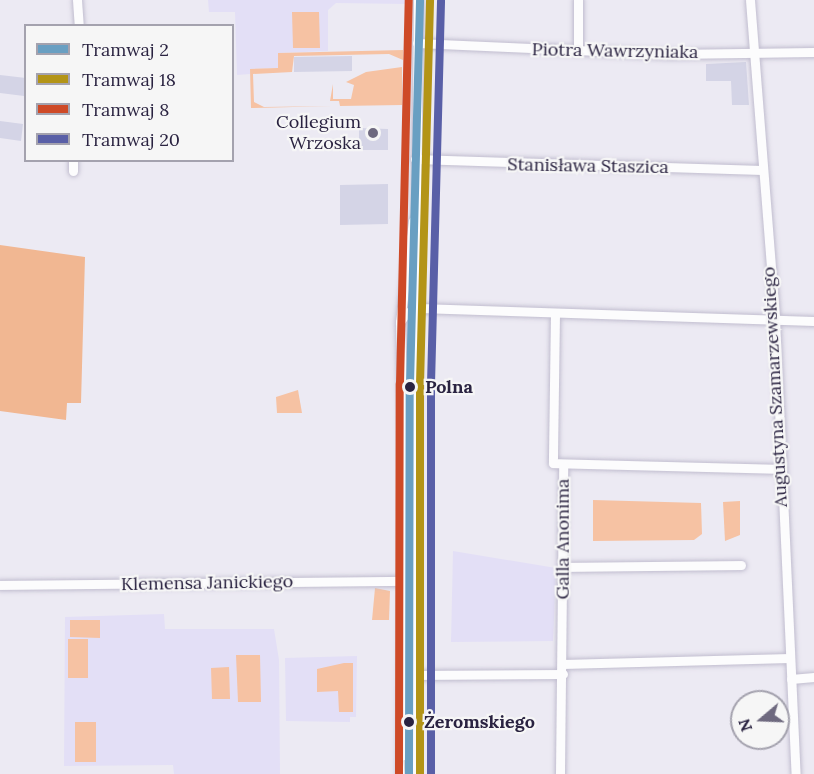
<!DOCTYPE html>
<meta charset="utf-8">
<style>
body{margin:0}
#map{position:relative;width:814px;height:774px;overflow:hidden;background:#eceaf3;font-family:Lora,serif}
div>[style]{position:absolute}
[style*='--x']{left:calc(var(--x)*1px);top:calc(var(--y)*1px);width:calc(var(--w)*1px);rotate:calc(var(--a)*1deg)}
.built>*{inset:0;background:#e3dff6}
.green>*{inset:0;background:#f6c2a3}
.forest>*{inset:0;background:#f1b792}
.building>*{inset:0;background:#d4d4e6}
.roads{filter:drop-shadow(0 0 2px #c1bdcf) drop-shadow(0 0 2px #c1bdcf)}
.minor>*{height:9px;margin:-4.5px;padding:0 4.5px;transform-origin:4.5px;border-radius:4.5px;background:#fcfcfd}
.tram>*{height:1.5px;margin:-0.75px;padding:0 0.75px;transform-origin:0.75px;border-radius:0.75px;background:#d6d5d9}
.tram-1>*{height:8px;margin:-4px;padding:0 4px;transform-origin:4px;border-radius:4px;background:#699fc2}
.tram-2>*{height:8px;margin:-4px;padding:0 4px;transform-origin:4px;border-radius:4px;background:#b39417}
.tram-3>*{height:8px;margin:-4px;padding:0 4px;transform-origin:4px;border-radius:4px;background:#ce4a27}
.tram-4>*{height:8px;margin:-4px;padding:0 4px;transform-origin:4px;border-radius:4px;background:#595fa7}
.dots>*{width:16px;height:16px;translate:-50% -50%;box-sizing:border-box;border:3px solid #f6f6f6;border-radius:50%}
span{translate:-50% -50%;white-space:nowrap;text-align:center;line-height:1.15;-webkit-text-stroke:4.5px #f6f6f6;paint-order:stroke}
.street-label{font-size:18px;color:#2a2341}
.poi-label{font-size:18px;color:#2a2341}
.right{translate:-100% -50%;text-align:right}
.stop-label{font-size:18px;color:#2a2341;font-weight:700}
.left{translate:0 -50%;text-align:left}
.legend{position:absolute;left:24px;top:24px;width:210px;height:138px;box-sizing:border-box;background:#f6f6f6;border:2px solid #a4a2ae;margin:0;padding:8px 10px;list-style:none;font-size:18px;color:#2a2341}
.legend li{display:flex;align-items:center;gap:12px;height:30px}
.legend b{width:30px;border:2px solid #a4a2ae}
.north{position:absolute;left:730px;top:690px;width:60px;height:60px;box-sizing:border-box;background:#f6f6f6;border:2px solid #a4a2ae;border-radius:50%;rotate:251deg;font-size:16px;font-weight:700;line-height:24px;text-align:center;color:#2a2341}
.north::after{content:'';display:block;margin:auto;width:21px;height:27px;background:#6e697f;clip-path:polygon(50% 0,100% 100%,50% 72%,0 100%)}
</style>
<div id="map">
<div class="built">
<div style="clip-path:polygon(208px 0,407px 0,407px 4px,336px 3px,328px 10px,328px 51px,278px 53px,278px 68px,250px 69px,250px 74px,237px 75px,235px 12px,209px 12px)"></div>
<div style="clip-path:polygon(414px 312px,412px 567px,406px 567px,406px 399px,408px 317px)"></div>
<div style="clip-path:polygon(453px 551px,556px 568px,553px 641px,451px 642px)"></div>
<div style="clip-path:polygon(164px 614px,165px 629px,274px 629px,279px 660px,280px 774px,174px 774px,173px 765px,64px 766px,65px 617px)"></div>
<div style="clip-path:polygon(357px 656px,356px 717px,350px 717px,350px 722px,286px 721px,285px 658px)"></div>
</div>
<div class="green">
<div style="clip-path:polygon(292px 12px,319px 12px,320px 48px,293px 48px)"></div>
<div style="clip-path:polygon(403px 50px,403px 60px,389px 54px,294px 56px,292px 72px,253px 74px,254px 102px,264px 107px,333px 106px,251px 108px,250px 69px,278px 68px,278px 53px)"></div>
<div style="clip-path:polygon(402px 67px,402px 105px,340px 106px,339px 101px,330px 101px,333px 84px,333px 99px,351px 99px,354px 85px,346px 82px,366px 72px)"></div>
<div style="clip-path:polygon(298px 390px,302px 413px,277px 413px,276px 397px)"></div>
<div style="clip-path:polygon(593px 500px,701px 503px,702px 534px,694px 540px,593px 541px)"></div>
<div style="clip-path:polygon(740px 501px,740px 535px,725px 541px,723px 502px)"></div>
<div style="clip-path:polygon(375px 588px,390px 591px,389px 620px,372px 620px)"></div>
<div style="clip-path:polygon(70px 620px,100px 620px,100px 638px,70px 637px)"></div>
<div style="clip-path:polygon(68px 639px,88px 639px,88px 678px,68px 678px)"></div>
<div style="clip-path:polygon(236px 655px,260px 655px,261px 702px,238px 702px)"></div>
<div style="clip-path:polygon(344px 663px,353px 663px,353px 712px,339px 712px,338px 691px,317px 692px,317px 669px)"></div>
<div style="clip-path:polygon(229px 667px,230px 699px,212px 699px,211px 668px)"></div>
<div style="clip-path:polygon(75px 722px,96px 722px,96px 762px,75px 762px)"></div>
</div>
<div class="forest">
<div style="clip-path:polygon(0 245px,85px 257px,81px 403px,67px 403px,66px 420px,0 411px)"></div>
</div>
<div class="building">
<div style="clip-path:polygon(352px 56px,352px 71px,294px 72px,294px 57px)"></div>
<div style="clip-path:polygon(746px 62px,749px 105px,732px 105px,731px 81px,706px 81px,706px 64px)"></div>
<div style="clip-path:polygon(0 75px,26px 78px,24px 96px,0 93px)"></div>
<div style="clip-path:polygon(0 121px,23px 124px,21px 141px,0 138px)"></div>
<div style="clip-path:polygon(359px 128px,388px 129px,388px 150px,359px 150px)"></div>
<div style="clip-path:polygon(388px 184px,388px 224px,340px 225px,340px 185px)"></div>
</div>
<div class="roads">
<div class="minor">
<div style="--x:77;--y:0;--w:26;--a:86"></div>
<div style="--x:578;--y:0;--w:48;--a:90"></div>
<div style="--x:750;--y:0;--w:321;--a:85.5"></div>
<div style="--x:775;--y:320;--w:454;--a:87.4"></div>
<div style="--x:417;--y:43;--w:256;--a:2.5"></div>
<div style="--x:673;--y:54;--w:141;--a:-0.8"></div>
<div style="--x:415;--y:159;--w:347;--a:1.8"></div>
<div style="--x:73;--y:171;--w:11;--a:-90"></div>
<div style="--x:555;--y:313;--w:150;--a:90.8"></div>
<div style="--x:553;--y:463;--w:227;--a:1.5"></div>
<div style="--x:400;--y:322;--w:11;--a:-56"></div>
<div style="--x:406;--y:313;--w:14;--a:-21"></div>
<div style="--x:419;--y:308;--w:395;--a:1.9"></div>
<div style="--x:562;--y:567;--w:179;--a:-0.6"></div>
<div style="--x:0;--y:585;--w:408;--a:-0.6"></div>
<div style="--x:562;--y:664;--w:228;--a:-1.5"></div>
<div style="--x:412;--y:675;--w:151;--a:-0.4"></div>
<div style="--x:791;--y:679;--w:23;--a:-5"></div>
<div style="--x:401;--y:774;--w:294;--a:-89.2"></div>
<div style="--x:405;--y:480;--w:158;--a:-91.8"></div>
<div style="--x:400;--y:322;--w:102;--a:-82.7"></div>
<div style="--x:412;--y:774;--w:774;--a:-89.56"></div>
<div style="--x:560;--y:774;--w:308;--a:-89.4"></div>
</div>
</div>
<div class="tram">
<div style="--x:405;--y:761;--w:13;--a:86"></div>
</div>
<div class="tram-1">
<div style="--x:409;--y:774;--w:390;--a:-89.9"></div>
<div style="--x:410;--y:384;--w:384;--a:-88.5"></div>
</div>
<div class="tram-2">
<div style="--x:420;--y:774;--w:390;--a:-90"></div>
<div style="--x:420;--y:384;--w:384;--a:-88.5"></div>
</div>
<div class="tram-3">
<div style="--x:399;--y:774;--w:390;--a:-89.9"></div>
<div style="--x:400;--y:384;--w:384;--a:-88.7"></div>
</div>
<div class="tram-4">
<div style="--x:431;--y:774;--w:390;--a:-90"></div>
<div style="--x:431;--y:384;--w:383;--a:-88.5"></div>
</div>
<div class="dots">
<div style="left:373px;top:133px;background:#6e697f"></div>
<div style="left:410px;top:387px;background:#2a2341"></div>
<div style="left:409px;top:722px;background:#2a2341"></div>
</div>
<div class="street-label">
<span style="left:615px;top:51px;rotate:1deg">Piotra Wawrzyniaka</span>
<span style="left:588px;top:166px;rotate:1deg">Stanisława Staszica</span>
<span style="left:775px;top:387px;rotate:-93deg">Augustyna Szamarzewskiego</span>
<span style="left:563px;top:539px;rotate:-90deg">Galla Anonima</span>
<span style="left:207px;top:583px;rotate:-1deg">Klemensa Janickiego</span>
</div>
<div class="poi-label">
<span class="right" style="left:361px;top:133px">Collegium<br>Wrzoska</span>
</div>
<div class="stop-label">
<span class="left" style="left:425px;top:387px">Polna</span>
<span class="left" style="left:424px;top:722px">Żeromskiego</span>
</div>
<ul class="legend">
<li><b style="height:8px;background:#699fc2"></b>Tramwaj 2</li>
<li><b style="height:8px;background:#b39417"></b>Tramwaj 18</li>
<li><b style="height:8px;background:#ce4a27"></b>Tramwaj 8</li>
<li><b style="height:8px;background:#595fa7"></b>Tramwaj 20</li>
</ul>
<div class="north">N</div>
</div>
